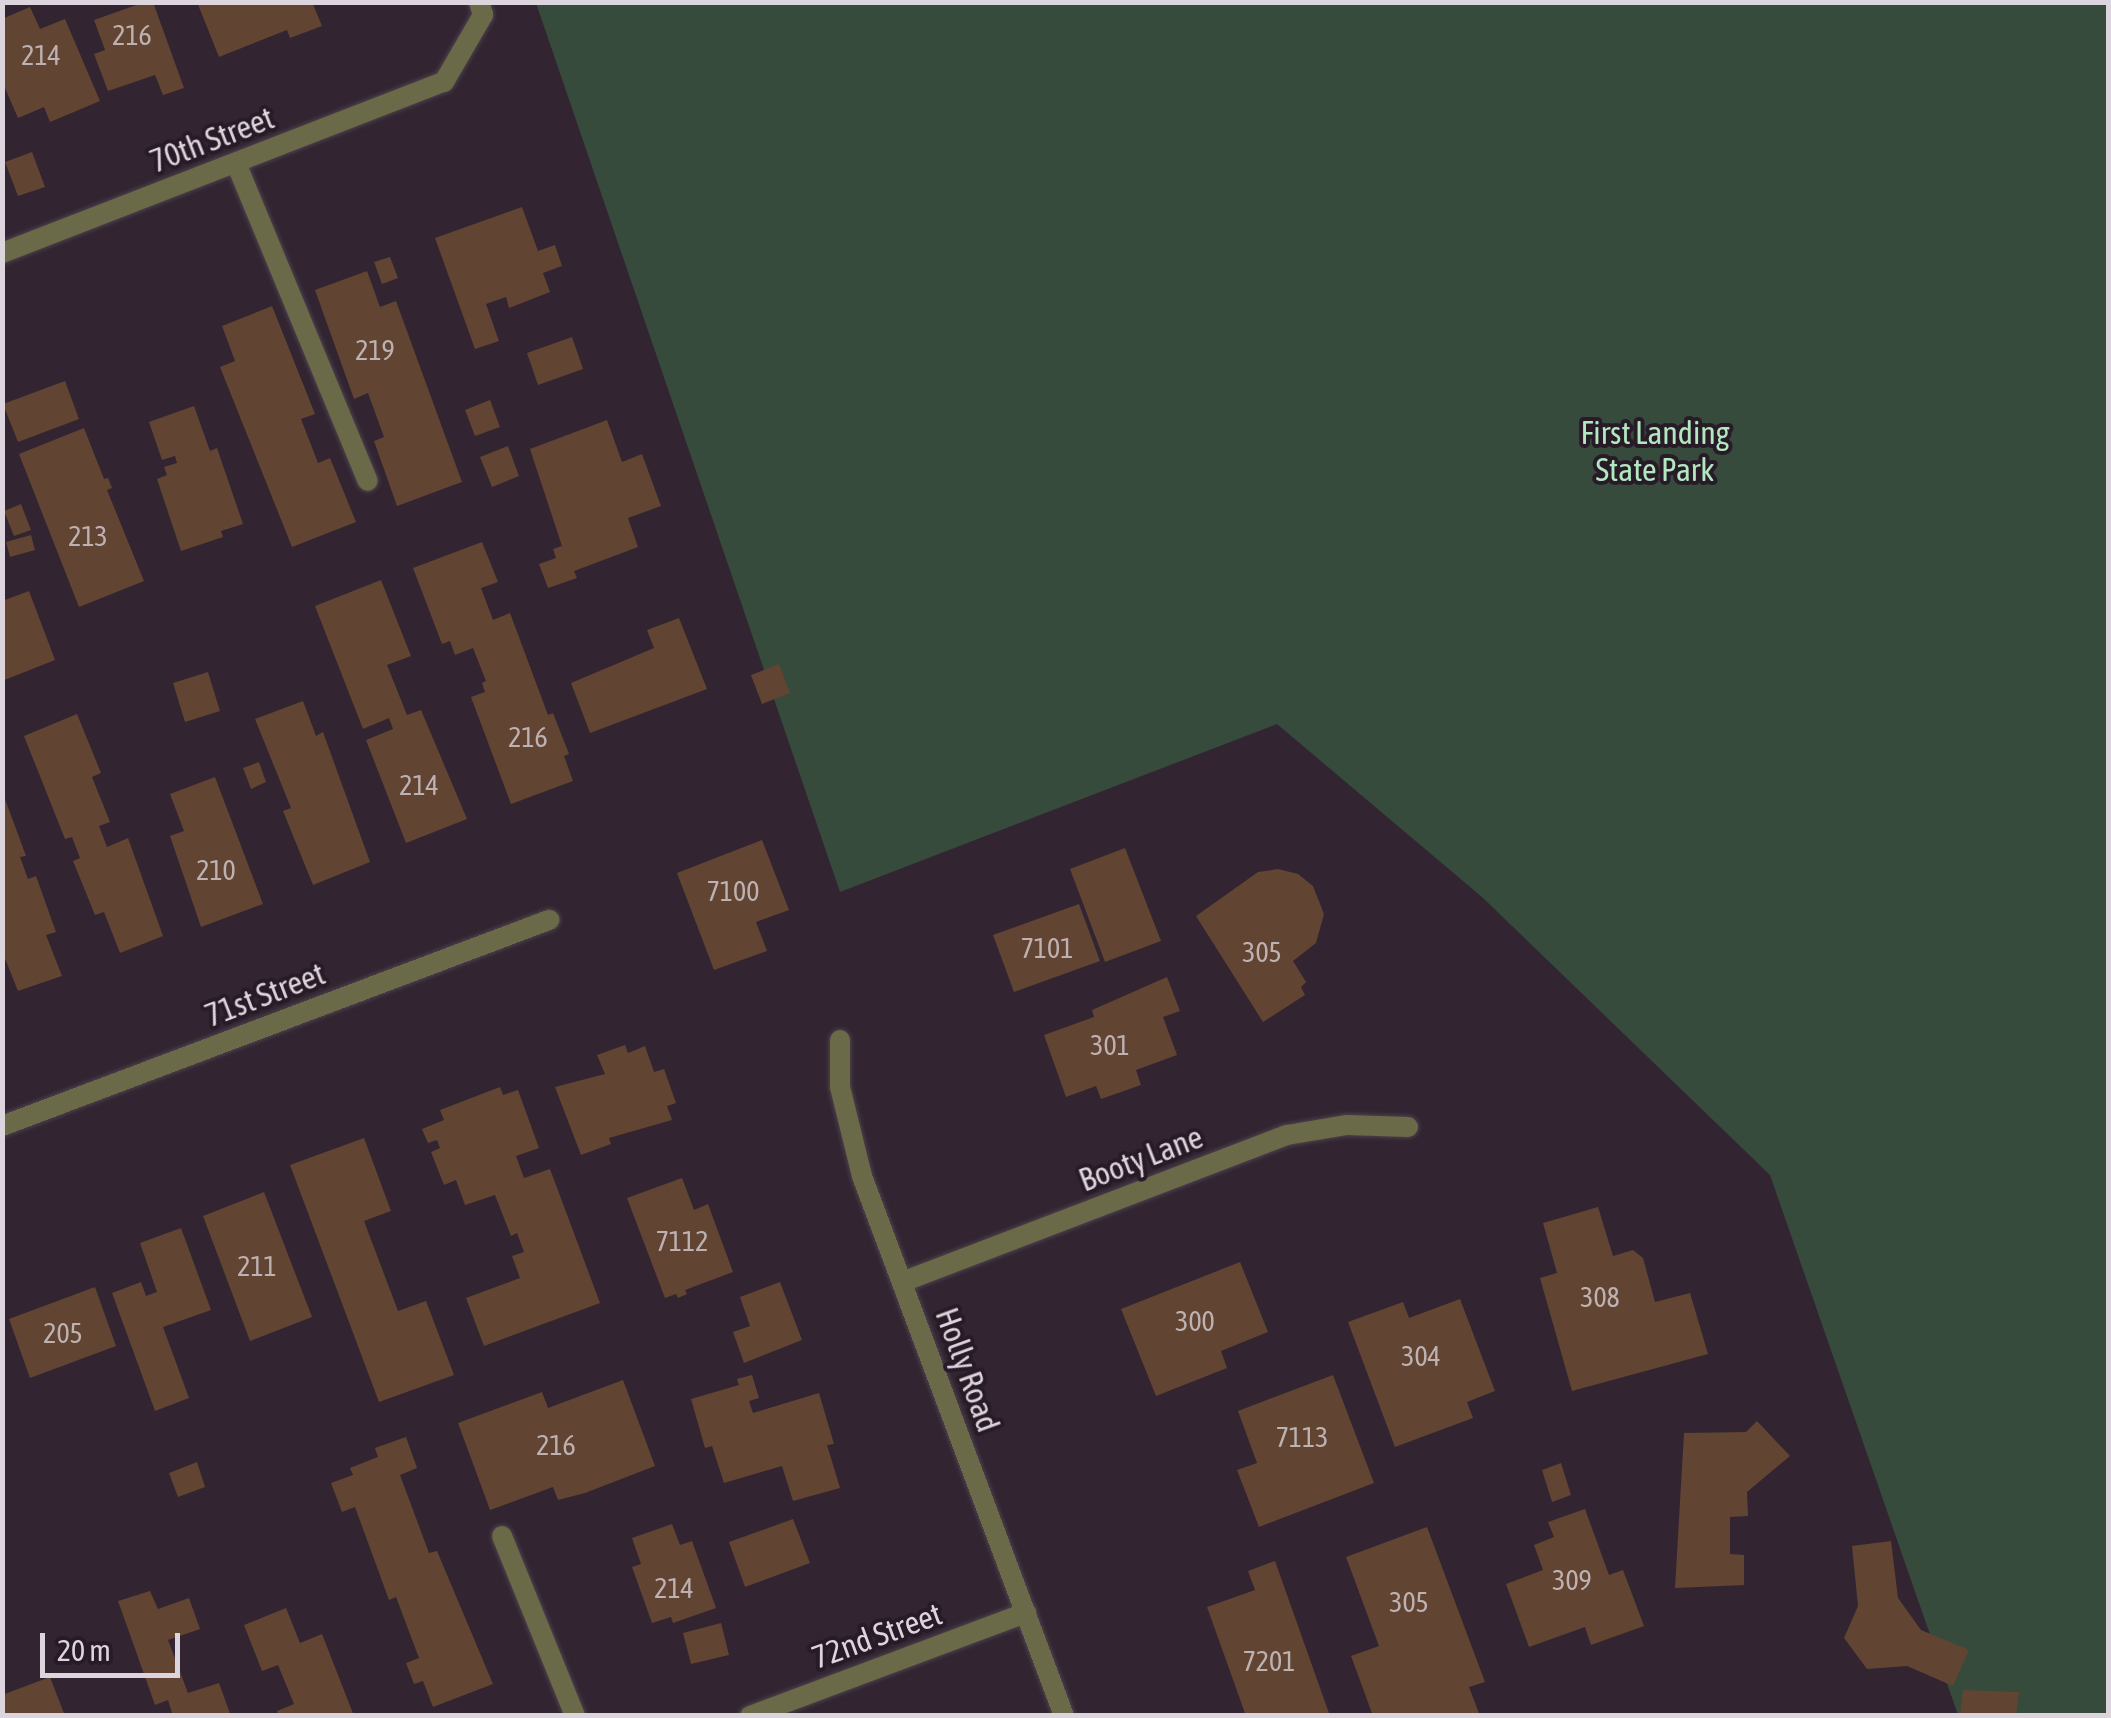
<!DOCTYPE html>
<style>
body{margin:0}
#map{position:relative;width:2111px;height:1718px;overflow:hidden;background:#322531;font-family:"Asap Condensed",sans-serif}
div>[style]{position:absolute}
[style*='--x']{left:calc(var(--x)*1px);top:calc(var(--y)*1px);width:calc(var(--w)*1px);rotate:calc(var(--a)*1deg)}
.green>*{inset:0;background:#364b3c}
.building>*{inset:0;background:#614432}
.roads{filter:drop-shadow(0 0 2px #4d414d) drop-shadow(0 0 2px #4d414d)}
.service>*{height:20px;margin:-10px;padding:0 10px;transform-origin:10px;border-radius:10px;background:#6a6a48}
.minor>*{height:20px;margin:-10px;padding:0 10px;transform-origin:10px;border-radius:10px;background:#6a6a48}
span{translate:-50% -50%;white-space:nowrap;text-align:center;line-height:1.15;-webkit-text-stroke:8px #281b27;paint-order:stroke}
.number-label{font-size:28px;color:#beb1b2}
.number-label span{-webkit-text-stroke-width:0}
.street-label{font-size:32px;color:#ddd5dd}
.park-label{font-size:32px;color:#b1e8c0}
.frame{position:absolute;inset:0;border:5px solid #ddd5dd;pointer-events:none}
.scale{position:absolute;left:40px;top:1633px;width:140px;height:45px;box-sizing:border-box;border:5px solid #ddd5dd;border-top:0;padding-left:12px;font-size:30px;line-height:35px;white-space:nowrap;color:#ddd5dd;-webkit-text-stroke:8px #281b27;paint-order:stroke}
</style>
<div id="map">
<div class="green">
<div style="clip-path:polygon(536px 3px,2108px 3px,2108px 1715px,1958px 1715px,1770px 1175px,1482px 897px,1277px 724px,840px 892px)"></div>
</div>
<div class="building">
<div style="clip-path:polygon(145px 2px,153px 2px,184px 88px,163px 95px,155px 75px,108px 91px,94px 54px,105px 50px,94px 20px)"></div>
<div style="clip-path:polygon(197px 2px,312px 2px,322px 26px,290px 38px,287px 30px,219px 57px)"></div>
<div style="clip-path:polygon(30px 7px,40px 29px,65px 19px,100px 101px,50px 122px,44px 107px,18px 118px,2px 81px,2px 19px)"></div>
<div style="clip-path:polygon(32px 152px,45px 187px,18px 196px,5px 162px)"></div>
<div style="clip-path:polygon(522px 207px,538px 251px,555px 245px,562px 266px,543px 273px,550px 292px,509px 308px,506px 297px,486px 304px,499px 341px,475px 349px,435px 238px)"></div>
<div style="clip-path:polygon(390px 257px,398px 278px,382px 284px,374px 262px)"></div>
<div style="clip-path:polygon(367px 271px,380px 307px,396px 301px,462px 482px,397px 506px,374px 441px,384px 437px,368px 393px,354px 399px,315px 290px)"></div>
<div style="clip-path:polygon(272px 306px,315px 414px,301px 419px,318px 463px,330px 458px,356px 522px,292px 547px,220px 367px,235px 361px,222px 326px)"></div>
<div style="clip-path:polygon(572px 337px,583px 369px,538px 385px,527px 353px)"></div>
<div style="clip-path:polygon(65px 381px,79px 419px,18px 442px,3px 404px)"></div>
<div style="clip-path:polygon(490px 400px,500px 427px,475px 436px,465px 410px)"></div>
<div style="clip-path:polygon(194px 406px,210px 451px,217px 448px,243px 524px,221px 531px,223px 537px,181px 551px,157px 479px,167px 475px,164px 467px,177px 463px,175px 456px,162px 460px,149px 422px)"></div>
<div style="clip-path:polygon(607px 420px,622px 462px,642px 454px,661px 506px,628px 518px,638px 547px,574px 571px,577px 578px,548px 588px,539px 564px,556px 558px,553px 549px,562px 546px,530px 449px)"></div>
<div style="clip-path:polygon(84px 428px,104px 479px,108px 478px,112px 488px,107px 490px,144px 581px,79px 607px,19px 454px)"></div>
<div style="clip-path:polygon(508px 446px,519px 476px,492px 487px,480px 457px)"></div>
<div style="clip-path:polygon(21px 504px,31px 530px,14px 536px,4px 511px)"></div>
<div style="clip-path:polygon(31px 535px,35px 550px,10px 557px,6px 542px)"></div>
<div style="clip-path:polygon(482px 542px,498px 582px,481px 588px,493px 620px,510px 613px,548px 715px,553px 713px,569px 754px,564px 756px,573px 781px,511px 804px,471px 697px,485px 692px,482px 683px,486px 681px,473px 648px,455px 655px,450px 641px,442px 644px,413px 568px)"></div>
<div style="clip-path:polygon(381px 580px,411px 656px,387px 665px,407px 715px,421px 710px,467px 819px,406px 843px,366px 740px,393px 729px,389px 718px,363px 729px,315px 606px)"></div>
<div style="clip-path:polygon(29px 591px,55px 660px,2px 681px,2px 601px)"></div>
<div style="clip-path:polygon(679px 618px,707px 689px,590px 733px,571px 683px,654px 648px,647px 630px)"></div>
<div style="clip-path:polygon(779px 664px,790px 693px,762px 704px,751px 675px)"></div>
<div style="clip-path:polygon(208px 672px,220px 711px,185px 722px,173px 683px)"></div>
<div style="clip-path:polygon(303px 701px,316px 736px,323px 732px,370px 862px,313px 885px,283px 811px,291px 808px,255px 719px)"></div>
<div style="clip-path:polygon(77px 714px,101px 773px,92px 777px,110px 822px,99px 826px,107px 847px,128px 838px,163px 936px,120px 953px,104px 912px,95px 915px,73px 861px,80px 858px,72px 837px,65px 839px,24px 736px)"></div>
<div style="clip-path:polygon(259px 762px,266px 782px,251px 789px,243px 768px)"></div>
<div style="clip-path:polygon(215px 777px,263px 904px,201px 927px,170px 836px,184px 831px,170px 794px)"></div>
<div style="clip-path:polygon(2px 791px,26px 856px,20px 857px,28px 879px,36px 876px,56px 932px,46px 935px,62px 976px,18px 991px,2px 951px)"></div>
<div style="clip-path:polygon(762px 840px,789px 910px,756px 922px,767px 951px,714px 970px,677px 873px)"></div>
<div style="clip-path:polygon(1125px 848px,1161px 941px,1105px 962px,1070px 869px)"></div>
<div style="clip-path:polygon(1278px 869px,1298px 874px,1313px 886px,1324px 914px,1316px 943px,1293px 961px,1306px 982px,1301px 987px,1305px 995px,1263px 1022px,1196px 916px,1258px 872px)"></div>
<div style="clip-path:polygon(1079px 904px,1100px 961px,1014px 992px,993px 935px)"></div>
<div style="clip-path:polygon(1167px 977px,1180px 1011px,1163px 1017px,1177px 1055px,1136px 1070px,1141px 1085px,1101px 1099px,1096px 1086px,1066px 1097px,1044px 1035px,1094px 1017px,1092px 1010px)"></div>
<div style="clip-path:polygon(625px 1045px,628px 1053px,645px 1046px,654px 1072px,664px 1069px,676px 1103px,667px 1106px,672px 1120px,609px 1138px,611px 1144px,581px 1155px,555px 1087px,605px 1074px,597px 1055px)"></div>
<div style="clip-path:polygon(500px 1087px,503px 1095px,518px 1090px,539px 1148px,516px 1156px,524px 1178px,550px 1169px,600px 1303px,484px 1346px,466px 1298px,520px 1278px,512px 1256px,524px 1252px,517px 1233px,511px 1236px,495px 1195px,465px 1205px,456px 1180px,444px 1185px,431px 1152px,440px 1148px,437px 1140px,428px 1143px,422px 1129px,444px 1120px,440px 1110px)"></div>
<div style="clip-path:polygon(364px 1138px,391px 1211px,364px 1221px,398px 1311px,426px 1301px,454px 1375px,379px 1402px,290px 1165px)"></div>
<div style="clip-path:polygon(682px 1178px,694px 1210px,708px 1204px,733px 1272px,685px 1290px,687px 1294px,678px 1298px,676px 1294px,665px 1298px,627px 1198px)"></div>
<div style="clip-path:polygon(264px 1192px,312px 1317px,250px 1341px,203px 1216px)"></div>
<div style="clip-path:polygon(1598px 1207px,1613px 1256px,1633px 1250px,1643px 1258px,1655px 1302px,1690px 1293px,1708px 1354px,1572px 1391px,1540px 1278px,1557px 1273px,1543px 1223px)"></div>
<div style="clip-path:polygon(181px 1228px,211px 1310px,163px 1327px,189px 1398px,155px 1411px,112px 1293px,141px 1282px,146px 1296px,157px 1292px,140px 1243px)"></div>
<div style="clip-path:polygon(1240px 1262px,1268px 1332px,1221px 1351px,1227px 1368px,1156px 1396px,1121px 1309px)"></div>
<div style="clip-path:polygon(780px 1282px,802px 1340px,744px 1363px,733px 1332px,750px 1326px,740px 1297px)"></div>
<div style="clip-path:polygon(95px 1287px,116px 1346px,30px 1378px,9px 1319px)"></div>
<div style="clip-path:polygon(1460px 1299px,1495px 1391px,1467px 1402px,1473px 1418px,1395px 1447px,1348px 1322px,1403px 1302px,1409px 1318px)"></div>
<div style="clip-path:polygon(752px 1375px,759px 1398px,749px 1401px,753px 1413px,819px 1393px,834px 1444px,827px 1445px,840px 1488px,793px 1501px,782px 1466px,724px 1483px,712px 1446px,705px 1448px,691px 1399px,739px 1385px,737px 1379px)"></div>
<div style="clip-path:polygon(1333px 1375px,1374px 1483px,1259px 1527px,1237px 1470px,1257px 1463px,1238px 1411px)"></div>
<div style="clip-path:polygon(623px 1380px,655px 1466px,585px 1493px,558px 1500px,553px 1487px,490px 1510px,458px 1423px,542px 1392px,548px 1408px)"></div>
<div style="clip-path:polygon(1757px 1421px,1790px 1456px,1747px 1492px,1748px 1516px,1730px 1517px,1730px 1554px,1744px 1555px,1744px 1585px,1675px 1588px,1684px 1433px,1746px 1432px)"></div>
<div style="clip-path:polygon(406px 1437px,417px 1468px,400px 1475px,429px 1553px,437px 1551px,493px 1684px,433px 1707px,423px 1681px,414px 1684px,406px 1663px,419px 1658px,396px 1597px,389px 1600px,355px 1507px,342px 1512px,331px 1483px,353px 1475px,350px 1468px,378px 1457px,375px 1448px)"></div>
<div style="clip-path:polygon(197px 1462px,205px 1487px,178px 1497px,169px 1473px)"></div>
<div style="clip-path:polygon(1561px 1463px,1571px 1495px,1552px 1502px,1542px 1470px)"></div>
<div style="clip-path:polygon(1585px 1509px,1609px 1575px,1623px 1570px,1644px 1626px,1591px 1645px,1585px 1627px,1529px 1647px,1506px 1584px,1543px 1570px,1534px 1545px,1554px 1537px,1548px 1522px)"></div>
<div style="clip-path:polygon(793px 1519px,810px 1563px,745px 1587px,729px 1542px)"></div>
<div style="clip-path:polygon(672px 1524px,680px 1545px,692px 1541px,716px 1608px,673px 1623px,671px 1617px,652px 1623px,632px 1567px,641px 1564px,632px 1538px)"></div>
<div style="clip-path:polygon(1427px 1527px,1485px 1682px,1469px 1687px,1480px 1716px,1373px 1716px,1351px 1656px,1379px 1646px,1346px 1557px)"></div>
<div style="clip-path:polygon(1891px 1541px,1898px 1598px,1921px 1630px,1969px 1650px,1953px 1686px,1907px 1666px,1867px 1669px,1844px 1638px,1858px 1606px,1852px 1546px)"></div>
<div style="clip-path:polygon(1275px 1561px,1330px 1716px,1246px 1716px,1207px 1607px,1255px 1590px,1248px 1571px)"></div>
<div style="clip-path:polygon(150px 1591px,158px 1609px,189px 1598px,200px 1629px,168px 1640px,188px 1693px,219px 1683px,231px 1716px,173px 1716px,168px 1700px,155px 1705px,118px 1601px)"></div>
<div style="clip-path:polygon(286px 1608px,300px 1643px,322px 1634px,354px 1716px,279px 1716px,277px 1711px,294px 1704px,278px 1665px,262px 1671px,244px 1625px)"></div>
<div style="clip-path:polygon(721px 1623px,729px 1655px,691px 1664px,683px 1633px)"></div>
<div style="clip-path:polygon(50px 1677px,65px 1716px,2px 1716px,2px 1695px)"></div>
<div style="clip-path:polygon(1963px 1690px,2019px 1692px,2016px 1716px,1960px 1716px)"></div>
</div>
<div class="roads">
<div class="service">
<div style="--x:444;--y:82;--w:78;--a:-59.8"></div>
<div style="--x:483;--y:15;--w:14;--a:-107"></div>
<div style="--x:236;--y:163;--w:344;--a:67.5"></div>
<div style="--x:502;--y:1536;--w:194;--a:67.9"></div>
</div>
<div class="minor">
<div style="--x:2;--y:253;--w:474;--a:-21.2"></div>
<div style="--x:840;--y:1040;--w:47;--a:90"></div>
<div style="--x:840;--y:1087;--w:92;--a:76.1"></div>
<div style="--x:862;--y:1176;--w:577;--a:69.49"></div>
<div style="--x:2;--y:1126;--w:585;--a:-20.64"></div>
<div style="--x:902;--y:1282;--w:412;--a:-20.9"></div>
<div style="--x:1287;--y:1135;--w:61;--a:-9.5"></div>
<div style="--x:1347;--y:1125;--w:61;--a:1.9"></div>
<div style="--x:750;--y:1716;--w:295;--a:-20.5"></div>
</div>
</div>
<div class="number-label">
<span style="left:132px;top:35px">216</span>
<span style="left:41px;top:55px">214</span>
<span style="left:375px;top:350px">219</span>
<span style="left:88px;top:536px">213</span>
<span style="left:528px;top:737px">216</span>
<span style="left:419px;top:785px">214</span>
<span style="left:216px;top:870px">210</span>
<span style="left:733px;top:891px">7100</span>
<span style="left:1047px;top:948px">7101</span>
<span style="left:1262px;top:952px">305</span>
<span style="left:1110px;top:1045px">301</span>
<span style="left:682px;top:1241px">7112</span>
<span style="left:257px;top:1266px">211</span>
<span style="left:1600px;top:1297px">308</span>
<span style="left:1195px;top:1321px">300</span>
<span style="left:63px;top:1333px">205</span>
<span style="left:1421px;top:1356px">304</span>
<span style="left:1302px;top:1437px">7113</span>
<span style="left:556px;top:1445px">216</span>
<span style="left:1572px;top:1580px">309</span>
<span style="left:674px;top:1588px">214</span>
<span style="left:1409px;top:1602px">305</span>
<span style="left:1269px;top:1661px">7201</span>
</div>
<div class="street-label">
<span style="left:212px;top:140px;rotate:-21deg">70th Street</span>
<span style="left:265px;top:995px;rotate:-21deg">71st Street</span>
<span style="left:1141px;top:1159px;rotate:-21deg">Booty Lane</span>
<span style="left:967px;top:1370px;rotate:70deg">Holly Road</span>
<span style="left:877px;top:1636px;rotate:-20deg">72nd Street</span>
</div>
<div class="park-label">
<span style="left:1655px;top:452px">First Landing<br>State Park</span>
</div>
<div class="frame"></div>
<div class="scale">20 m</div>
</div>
